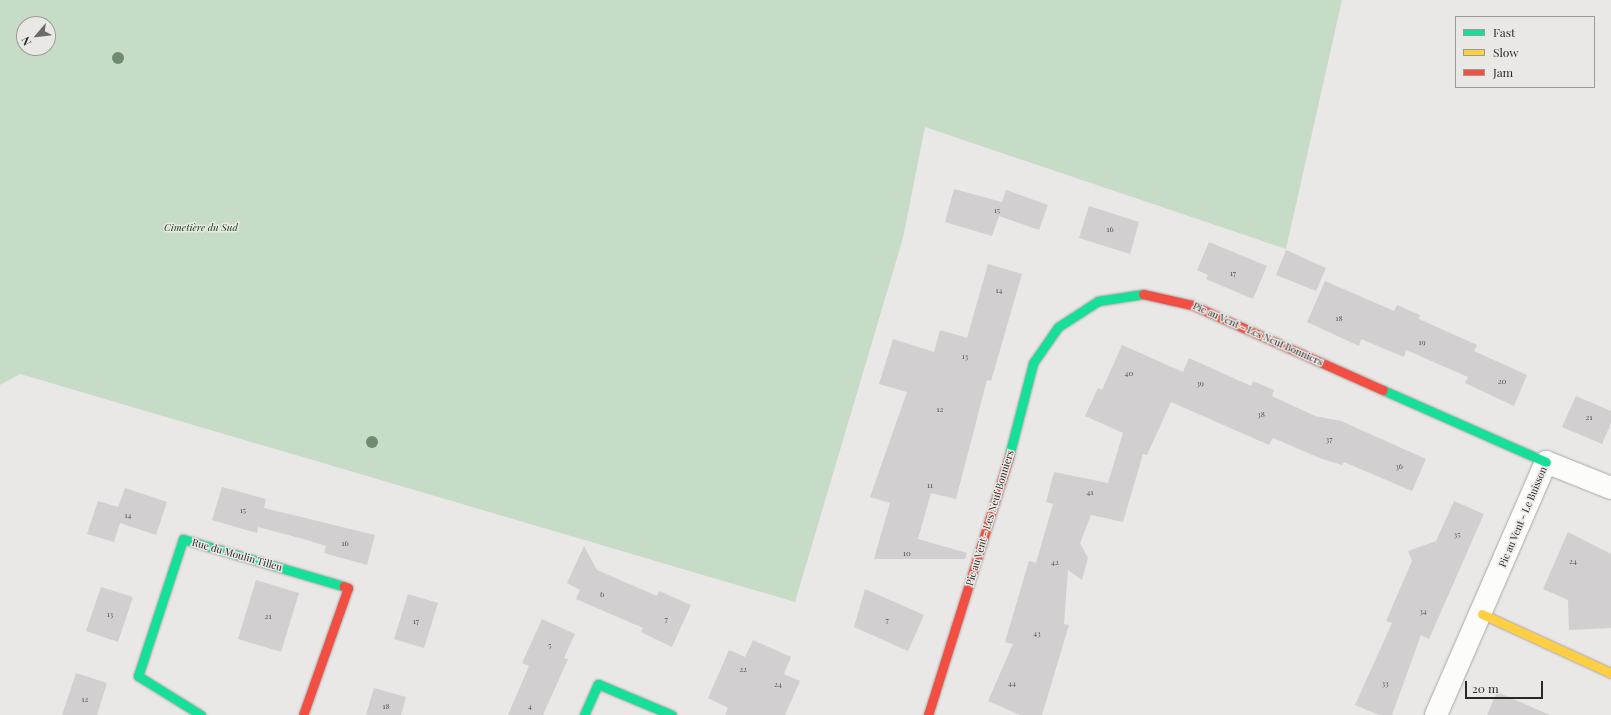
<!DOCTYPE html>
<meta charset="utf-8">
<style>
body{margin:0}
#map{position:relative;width:1611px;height:715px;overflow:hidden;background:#e9e8e6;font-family:"Playfair Display",serif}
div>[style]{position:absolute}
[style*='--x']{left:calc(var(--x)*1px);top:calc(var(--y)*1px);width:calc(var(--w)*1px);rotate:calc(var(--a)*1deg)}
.green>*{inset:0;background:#c7dcc6}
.building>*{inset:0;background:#d1cfcf}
.roads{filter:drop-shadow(0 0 1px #a9a8a7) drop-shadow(0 0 1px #a9a8a7)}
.street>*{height:22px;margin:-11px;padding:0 11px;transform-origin:11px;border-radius:11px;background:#fcfcfb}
.fast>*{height:9px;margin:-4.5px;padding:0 4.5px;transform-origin:4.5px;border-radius:4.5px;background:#16e098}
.slow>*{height:9px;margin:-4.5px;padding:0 4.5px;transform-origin:4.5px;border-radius:4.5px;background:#ffcf43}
.jam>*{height:9px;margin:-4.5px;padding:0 4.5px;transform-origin:4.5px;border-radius:4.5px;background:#f24e42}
.trees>*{width:12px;height:12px;margin:-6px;border-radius:50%;background:#6f8b6f}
span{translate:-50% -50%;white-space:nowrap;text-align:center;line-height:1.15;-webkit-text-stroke:3px #eae8e5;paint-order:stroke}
.number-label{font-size:8px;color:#555453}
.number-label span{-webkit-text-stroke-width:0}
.park-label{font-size:10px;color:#0b3f0e;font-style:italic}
.street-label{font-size:10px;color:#292827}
.legend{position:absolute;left:1455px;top:16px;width:140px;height:72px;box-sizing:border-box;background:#eae8e5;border:1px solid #9d9b99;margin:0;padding:5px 7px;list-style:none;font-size:12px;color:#292827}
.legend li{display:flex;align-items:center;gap:8px;height:20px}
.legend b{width:20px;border:1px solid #9d9b99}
.north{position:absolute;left:16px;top:16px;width:40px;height:40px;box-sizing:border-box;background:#eae8e5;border:1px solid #9d9b99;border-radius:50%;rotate:242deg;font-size:11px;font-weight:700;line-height:16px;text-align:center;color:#292827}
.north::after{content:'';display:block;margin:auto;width:14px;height:18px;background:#6c6b6a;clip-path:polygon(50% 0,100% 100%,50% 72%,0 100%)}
.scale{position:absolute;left:1465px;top:681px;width:78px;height:18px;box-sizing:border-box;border:2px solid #292827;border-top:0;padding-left:5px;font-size:12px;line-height:14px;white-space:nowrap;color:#292827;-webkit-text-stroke:3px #eae8e5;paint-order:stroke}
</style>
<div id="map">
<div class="green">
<div style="clip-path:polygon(evenodd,0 0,1342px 0,1286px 249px,925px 127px,903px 238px,795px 602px,20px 374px,0 385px,0 0,24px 24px,48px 24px,48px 48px,24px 48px,24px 24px)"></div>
</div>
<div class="building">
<div style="clip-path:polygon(954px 189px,1002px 202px,1006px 190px,1048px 205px,1039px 230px,999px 216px,992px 236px,945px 222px)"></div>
<div style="clip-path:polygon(1089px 206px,1139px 222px,1130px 254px,1079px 238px)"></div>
<div style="clip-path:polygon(1209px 242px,1267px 266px,1253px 299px,1206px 279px,1208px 275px,1197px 270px)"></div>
<div style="clip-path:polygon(1286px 250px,1326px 268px,1316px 291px,1276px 275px)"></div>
<div style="clip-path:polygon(988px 264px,1022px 274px,991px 381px,987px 380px,956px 499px,931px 493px,918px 539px,967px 553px,965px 559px,874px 559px,890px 503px,870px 497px,907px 392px,879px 384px,893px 339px,934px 352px,940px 330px,967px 338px)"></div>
<div style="clip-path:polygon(1325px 281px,1394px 311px,1397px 305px,1420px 315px,1419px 319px,1477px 345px,1474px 351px,1527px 375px,1514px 406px,1465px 383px,1468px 377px,1406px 350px,1404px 357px,1361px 339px,1359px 346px,1307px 322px)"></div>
<div style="clip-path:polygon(1122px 345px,1183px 372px,1189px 358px,1251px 386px,1253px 381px,1274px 390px,1272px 396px,1315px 416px,1341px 421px,1426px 459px,1412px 491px,1344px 462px,1342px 465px,1322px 459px,1273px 438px,1269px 445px,1171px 402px,1147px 455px,1143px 454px,1123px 522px,1091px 515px,1080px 543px,1088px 558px,1082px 580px,1068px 570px,1064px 624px,1069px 625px,1042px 715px,1020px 715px,988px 701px,1013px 644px,1005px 642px,1029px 561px,1036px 563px,1053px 504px,1046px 502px,1054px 472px,1108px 483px,1123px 433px,1085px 416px,1098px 388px,1102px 390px)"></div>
<div style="clip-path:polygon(1576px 396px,1611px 411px,1611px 423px,1602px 444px,1562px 427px)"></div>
<div style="clip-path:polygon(222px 487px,266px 499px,264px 508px,375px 535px,367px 565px,324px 553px,326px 546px,307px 540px,258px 527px,257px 533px,212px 520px)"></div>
<div style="clip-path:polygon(125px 488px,167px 502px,156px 535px,120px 523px,114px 542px,87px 534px,98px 501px,118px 507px)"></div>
<div style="clip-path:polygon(1454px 501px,1484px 514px,1429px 639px,1421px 635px,1392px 715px,1379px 715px,1355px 705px,1392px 623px,1386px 621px,1412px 561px,1408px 551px,1436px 541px)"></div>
<div style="clip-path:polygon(1568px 532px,1611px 554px,1611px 628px,1569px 630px,1568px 600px,1543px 589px)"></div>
<div style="clip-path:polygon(584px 546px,597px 570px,657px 596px,659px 591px,691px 605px,672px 647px,641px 632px,643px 628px,576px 599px,580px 590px,567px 583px)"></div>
<div style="clip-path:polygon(256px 580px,299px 593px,281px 652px,238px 639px)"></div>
<div style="clip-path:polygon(101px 587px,133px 597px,118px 642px,86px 631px)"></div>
<div style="clip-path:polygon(865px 589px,924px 615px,908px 651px,854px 627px)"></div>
<div style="clip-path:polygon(408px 594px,438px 603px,424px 648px,394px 639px)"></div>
<div style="clip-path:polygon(542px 619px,575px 634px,564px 658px,568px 659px,543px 715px,508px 715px,529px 666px,522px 663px)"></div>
<div style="clip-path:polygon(753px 640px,791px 657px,784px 674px,800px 681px,785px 715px,725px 715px,728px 708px,708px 698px,729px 650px,745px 657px)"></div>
<div style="clip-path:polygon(76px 673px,107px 683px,97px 715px,62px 715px)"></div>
<div style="clip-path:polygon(374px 688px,406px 697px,401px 715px,366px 715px)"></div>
<div style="clip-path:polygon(1497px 692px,1550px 715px,1487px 715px)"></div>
</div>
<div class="roads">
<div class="street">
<div style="--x:1436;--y:715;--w:276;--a:-66.5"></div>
<div style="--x:1546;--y:462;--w:70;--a:21.8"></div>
</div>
<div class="fast">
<div style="--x:1383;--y:390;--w:178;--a:23.8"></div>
<div style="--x:1009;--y:456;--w:96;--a:-75.5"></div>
<div style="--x:1033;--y:363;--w:44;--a:-55.2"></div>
<div style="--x:1058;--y:327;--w:48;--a:-33"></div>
<div style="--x:1098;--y:301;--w:46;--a:-8.8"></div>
<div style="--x:201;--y:715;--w:74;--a:-148.2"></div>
<div style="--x:138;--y:676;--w:144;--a:-71.8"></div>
<div style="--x:183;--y:539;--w:167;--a:16.4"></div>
<div style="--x:584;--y:715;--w:34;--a:-66"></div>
<div style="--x:598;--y:684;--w:80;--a:22.7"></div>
</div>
<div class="slow">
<div style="--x:1482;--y:614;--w:142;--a:24.6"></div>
</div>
<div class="jam">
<div style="--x:1143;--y:294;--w:50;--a:12.7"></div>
<div style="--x:1192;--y:305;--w:209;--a:24"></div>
<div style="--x:303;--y:715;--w:135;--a:-70.5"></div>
<div style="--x:348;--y:588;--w:5;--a:-158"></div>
<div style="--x:928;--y:715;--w:271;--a:-72.6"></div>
</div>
</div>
<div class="trees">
<div style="left:118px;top:58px"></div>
<div style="left:372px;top:442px"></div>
</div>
<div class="number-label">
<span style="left:997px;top:210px">15</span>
<span style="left:1110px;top:229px">16</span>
<span style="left:1233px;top:273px">17</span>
<span style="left:999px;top:290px">14</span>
<span style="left:1339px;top:318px">18</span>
<span style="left:1422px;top:342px">19</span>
<span style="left:965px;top:356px">13</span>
<span style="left:1129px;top:373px">40</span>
<span style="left:1502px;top:381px">20</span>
<span style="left:1200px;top:383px">39</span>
<span style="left:940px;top:409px">12</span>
<span style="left:1261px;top:414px">38</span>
<span style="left:1589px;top:417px">21</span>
<span style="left:1329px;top:439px">37</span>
<span style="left:1399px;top:466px">36</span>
<span style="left:930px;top:485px">11</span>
<span style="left:1090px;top:492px">41</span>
<span style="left:243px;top:510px">15</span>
<span style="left:128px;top:515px">14</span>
<span style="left:1457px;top:534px">35</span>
<span style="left:345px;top:543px">16</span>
<span style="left:907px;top:553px">10</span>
<span style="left:1573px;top:561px">24</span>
<span style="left:1055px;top:562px">42</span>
<span style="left:602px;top:594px">6</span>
<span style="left:1423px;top:611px">34</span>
<span style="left:110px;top:614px">13</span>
<span style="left:268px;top:616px">21</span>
<span style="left:666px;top:619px">7</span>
<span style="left:887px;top:620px">7</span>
<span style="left:416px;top:621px">17</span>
<span style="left:1037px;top:633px">43</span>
<span style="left:550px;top:645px">5</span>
<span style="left:743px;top:669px">22</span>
<span style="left:1012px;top:683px">44</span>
<span style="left:1385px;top:683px">33</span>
<span style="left:778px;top:684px">24</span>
<span style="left:85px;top:699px">12</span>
<span style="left:386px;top:706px">18</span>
<span style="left:530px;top:706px">4</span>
</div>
<div class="park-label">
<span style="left:201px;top:228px">Cimetière du Sud</span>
</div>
<div class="street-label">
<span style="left:1258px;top:334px;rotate:24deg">Pic au Vent - Les Neuf Bonniers</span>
<span style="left:1523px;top:517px;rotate:-67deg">Pic au Vent - Le Buisson</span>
<span style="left:990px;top:518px;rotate:-73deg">Pic au Vent - Les Neuf Bonniers</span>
<span style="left:237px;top:555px;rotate:16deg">Rue du Moulin Tilleu</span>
</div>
<ul class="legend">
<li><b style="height:5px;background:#16e098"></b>Fast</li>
<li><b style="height:5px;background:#ffcf43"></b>Slow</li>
<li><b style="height:5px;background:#f24e42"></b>Jam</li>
</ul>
<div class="north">N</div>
<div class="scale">20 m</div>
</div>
